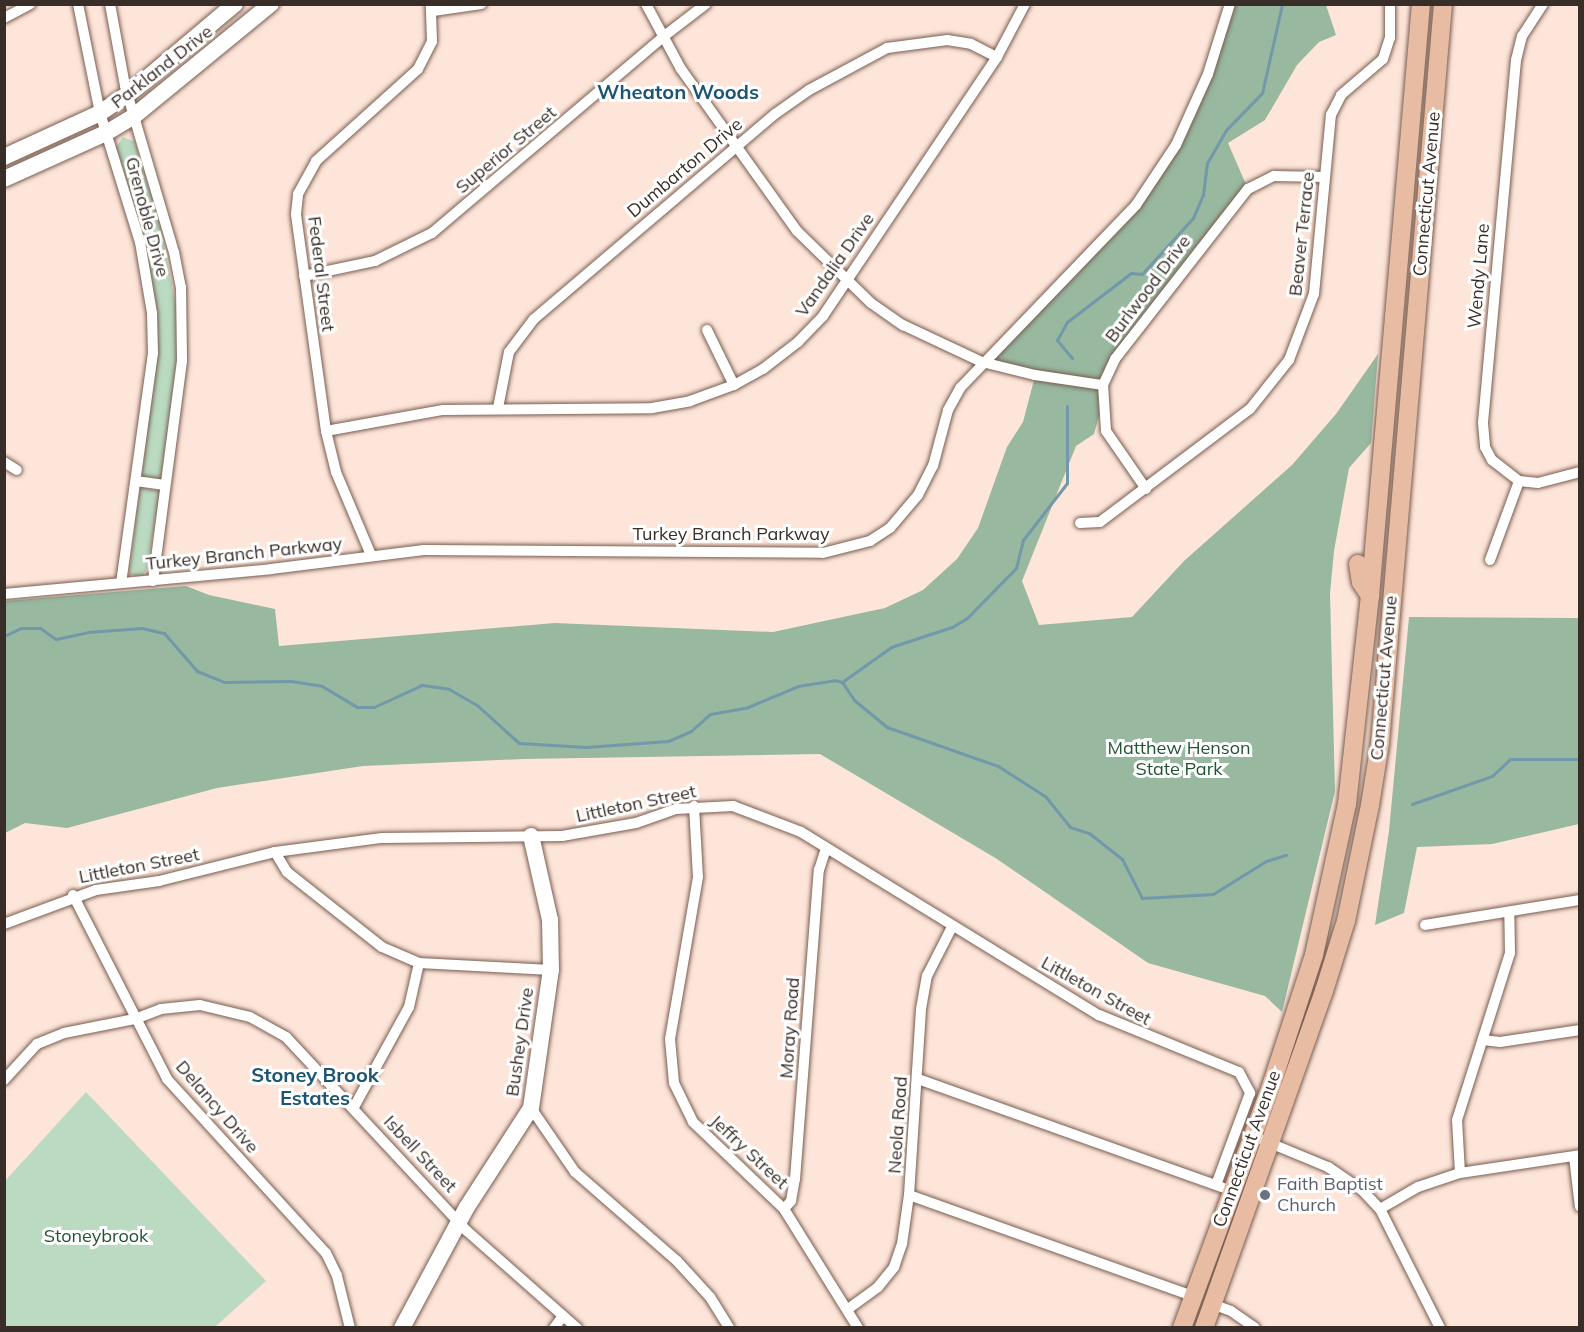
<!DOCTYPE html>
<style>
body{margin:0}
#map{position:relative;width:1584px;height:1332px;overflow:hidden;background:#fee5d9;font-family:Mulish,sans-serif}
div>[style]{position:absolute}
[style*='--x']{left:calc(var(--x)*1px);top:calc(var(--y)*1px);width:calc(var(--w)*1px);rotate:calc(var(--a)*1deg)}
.green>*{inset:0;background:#badac1}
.forest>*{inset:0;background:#98b8a0}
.stream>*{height:3px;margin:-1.5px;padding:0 1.5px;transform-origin:1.5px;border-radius:1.5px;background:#7298a9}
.roads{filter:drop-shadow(0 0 2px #775d50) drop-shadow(0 0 2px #775d50)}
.street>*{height:10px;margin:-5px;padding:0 5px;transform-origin:5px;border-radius:5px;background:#fff}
.secondary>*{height:16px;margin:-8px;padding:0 8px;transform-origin:8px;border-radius:8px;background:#fff}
.primary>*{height:18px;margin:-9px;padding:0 9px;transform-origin:9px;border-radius:9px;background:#e7bca2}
.dots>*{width:16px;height:16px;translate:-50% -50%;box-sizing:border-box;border:3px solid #fff;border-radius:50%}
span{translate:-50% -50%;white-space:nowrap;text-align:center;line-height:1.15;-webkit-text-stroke:6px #fff;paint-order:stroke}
.street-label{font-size:18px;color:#392d27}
.park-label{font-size:18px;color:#205332}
.worship-label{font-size:18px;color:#5b616d}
.left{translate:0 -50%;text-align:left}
.neighbourhood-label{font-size:20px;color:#1b5575;font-weight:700}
.frame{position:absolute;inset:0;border:6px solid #392d27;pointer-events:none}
</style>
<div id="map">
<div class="green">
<div style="clip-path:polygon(123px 137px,135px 142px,159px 218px,176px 306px,177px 356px,161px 480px,142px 476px,157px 344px,115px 149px)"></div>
<div style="clip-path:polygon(140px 487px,160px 491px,147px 568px,142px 578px,129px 574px)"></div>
<div style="clip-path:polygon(86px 1092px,266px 1281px,215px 1327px,5px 1327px,5px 1181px)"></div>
</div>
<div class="forest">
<div style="clip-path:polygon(1230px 5px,1326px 5px,1336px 35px,1319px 42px,1297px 65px,1265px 120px,1228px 143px,1248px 189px,1115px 359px,1094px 434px,1076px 446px,1022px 581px,1039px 625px,1132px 617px,1184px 561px,1292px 465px,1336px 414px,1378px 354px,1371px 443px,1349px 468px,1334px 551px,1330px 593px,1335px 791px,1282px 1012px,1265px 996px,1148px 963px,997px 859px,820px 754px,523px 759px,363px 766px,217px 788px,67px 828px,25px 823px,5px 833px,5px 601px,186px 586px,209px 595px,275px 609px,279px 646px,555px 623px,773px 632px,885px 608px,923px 590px,957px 559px,978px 528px,1007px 447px,1023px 422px,1035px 376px,982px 362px,1136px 205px,1176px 145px)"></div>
<div style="clip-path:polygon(1409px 617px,1579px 618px,1579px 824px,1492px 844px,1417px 847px,1404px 913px,1375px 925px,1389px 831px)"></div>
</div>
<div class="stream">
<div style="--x:1072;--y:358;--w:23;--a:-130"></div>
<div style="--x:1057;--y:340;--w:21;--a:-61"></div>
<div style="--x:1067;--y:322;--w:81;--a:-37.4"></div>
<div style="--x:1131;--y:273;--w:11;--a:5"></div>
<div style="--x:1142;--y:274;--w:76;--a:-47.7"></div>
<div style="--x:1193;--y:218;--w:25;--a:-67"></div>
<div style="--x:1203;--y:195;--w:32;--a:-83"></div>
<div style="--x:1207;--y:163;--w:39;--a:-60"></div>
<div style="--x:1227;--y:129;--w:50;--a:-45.8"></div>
<div style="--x:1262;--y:93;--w:91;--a:-77.3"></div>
<div style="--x:4;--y:636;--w:19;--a:-25"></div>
<div style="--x:21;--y:628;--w:19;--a:0"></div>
<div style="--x:40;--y:628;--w:19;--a:35"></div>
<div style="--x:56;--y:639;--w:33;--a:-12"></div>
<div style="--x:88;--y:632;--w:54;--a:-4.2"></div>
<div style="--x:142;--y:628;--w:23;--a:13"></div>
<div style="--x:164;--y:633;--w:50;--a:49"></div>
<div style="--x:197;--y:671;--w:29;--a:22"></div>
<div style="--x:224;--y:682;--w:67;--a:-0.9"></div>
<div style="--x:291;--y:681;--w:31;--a:9"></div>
<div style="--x:322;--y:686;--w:41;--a:31"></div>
<div style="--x:357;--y:707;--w:17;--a:0"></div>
<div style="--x:374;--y:707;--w:53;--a:-24.6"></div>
<div style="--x:422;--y:685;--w:27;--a:8"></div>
<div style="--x:449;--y:689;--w:34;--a:30"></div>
<div style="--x:478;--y:706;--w:55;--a:42.1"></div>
<div style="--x:519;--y:743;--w:67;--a:3.4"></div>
<div style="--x:586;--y:747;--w:82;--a:-4.2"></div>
<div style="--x:668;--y:741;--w:25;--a:-23"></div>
<div style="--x:691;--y:731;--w:25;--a:-42"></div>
<div style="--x:710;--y:714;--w:39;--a:-10"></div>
<div style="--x:748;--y:707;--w:54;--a:-22.8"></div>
<div style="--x:798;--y:686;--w:36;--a:-9"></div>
<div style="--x:834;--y:680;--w:8;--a:14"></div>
<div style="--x:842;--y:682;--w:22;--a:56"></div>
<div style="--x:854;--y:700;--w:43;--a:39.3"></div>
<div style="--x:887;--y:727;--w:118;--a:19.4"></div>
<div style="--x:998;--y:766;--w:56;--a:32.6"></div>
<div style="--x:1045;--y:796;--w:40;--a:51"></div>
<div style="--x:1070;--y:827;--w:20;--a:18"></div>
<div style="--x:1089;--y:833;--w:42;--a:38.2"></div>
<div style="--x:1122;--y:859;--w:44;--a:62.9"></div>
<div style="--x:1142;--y:898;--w:71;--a:-3.2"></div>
<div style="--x:1213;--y:894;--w:62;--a:-31.9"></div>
<div style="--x:1266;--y:861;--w:21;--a:-17"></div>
<div style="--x:842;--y:682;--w:60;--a:-35.5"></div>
<div style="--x:891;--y:647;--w:64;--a:-18.2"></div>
<div style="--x:952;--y:627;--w:17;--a:-31"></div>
<div style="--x:967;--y:618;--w:70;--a:-45.6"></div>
<div style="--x:1016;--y:568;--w:29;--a:-76"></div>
<div style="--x:1023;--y:540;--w:72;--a:-52.3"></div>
<div style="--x:1067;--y:483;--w:77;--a:-90"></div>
<div style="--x:1412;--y:804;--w:85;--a:-19.3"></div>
<div style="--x:1492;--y:776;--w:25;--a:-43"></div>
<div style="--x:1510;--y:759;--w:70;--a:0"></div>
</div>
<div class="roads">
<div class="street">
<div style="--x:78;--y:4;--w:111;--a:78.6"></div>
<div style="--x:100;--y:113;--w:135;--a:72.8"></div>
<div style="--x:140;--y:242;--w:72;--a:80.4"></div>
<div style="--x:152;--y:313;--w:40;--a:88.6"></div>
<div style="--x:153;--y:353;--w:232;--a:97.9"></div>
<div style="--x:110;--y:4;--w:83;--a:79.6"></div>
<div style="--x:125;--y:86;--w:173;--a:73.6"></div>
<div style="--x:174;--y:252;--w:36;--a:79"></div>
<div style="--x:181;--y:287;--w:74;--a:89.2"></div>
<div style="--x:182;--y:361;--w:222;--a:97.5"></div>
<div style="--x:646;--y:4;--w:74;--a:61.7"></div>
<div style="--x:681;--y:69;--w:199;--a:54.4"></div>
<div style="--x:797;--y:231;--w:103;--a:44.2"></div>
<div style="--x:871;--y:303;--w:39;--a:35"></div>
<div style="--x:903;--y:325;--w:87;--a:25.1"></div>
<div style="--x:982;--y:362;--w:55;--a:13.8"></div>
<div style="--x:1035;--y:375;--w:69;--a:8.4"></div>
<div style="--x:1543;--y:4;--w:38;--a:123"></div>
<div style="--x:1522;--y:36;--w:25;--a:104"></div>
<div style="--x:1516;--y:60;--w:364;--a:95.2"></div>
<div style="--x:1483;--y:423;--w:24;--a:85"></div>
<div style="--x:1485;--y:447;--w:15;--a:62"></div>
<div style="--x:1492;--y:460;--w:34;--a:38"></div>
<div style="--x:1519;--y:481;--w:19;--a:6"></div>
<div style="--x:1538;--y:483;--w:43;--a:-14.7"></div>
<div style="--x:433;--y:11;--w:49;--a:-8.3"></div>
<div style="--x:4;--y:18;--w:30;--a:-28"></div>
<div style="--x:304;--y:276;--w:73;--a:-11.9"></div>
<div style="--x:375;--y:261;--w:64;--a:-26.2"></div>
<div style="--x:432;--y:233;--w:303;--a:-40.3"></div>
<div style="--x:663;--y:37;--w:54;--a:-37.5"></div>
<div style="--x:707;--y:330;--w:61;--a:63.9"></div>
<div style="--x:498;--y:408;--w:57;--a:-78.9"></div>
<div style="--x:509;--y:352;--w:41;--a:-52.9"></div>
<div style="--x:534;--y:319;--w:316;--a:-40.4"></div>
<div style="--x:775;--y:114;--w:42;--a:-35.2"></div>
<div style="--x:809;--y:90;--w:89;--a:-28.3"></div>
<div style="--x:887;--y:48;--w:61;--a:-7.6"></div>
<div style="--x:947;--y:40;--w:24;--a:9"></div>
<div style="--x:971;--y:44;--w:29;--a:27"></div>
<div style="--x:326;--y:431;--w:119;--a:-10.2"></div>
<div style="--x:443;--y:410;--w:209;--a:-0.5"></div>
<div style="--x:652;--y:408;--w:39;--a:-10"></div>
<div style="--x:690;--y:401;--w:47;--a:-20"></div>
<div style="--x:734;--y:385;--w:33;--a:-29"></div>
<div style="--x:763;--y:369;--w:44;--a:-37.6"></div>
<div style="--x:798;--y:342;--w:36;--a:-46"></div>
<div style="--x:823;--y:316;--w:312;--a:-56.1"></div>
<div style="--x:997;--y:57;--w:60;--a:-62.2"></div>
<div style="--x:4;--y:462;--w:15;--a:32"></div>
<div style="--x:136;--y:481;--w:29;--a:8"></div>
<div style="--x:1146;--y:489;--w:70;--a:-124.6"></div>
<div style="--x:1106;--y:431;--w:46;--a:-93.7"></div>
<div style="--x:1103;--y:385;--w:29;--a:-65"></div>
<div style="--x:1115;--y:359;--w:216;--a:-52"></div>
<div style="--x:1248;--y:189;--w:29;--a:-27"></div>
<div style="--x:1274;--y:176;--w:51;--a:1.1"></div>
<div style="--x:1080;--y:523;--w:20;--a:-3"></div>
<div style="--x:1100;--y:522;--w:188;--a:-37"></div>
<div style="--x:1250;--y:409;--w:63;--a:-51.5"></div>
<div style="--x:1289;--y:360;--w:71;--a:-69.3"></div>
<div style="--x:1314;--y:294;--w:180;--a:-84.6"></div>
<div style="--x:1331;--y:115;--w:22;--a:-63"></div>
<div style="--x:1341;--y:95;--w:55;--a:-40.6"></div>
<div style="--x:1383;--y:59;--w:22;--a:-72"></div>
<div style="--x:1390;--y:38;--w:34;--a:-90"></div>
<div style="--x:371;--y:555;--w:90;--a:-112.9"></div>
<div style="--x:336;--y:472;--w:42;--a:-103.7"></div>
<div style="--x:326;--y:431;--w:219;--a:-97.9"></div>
<div style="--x:296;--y:214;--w:20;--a:-84"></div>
<div style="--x:298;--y:194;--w:38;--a:-61"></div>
<div style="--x:316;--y:161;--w:137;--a:-42"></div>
<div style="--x:418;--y:69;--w:31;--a:-63"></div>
<div style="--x:432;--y:41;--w:37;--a:-92"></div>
<div style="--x:1490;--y:560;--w:84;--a:-69.8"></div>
<div style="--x:4;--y:594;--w:268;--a:-5.3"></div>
<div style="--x:271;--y:569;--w:154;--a:-7.1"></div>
<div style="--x:424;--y:550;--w:399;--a:0.4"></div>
<div style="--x:823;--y:553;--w:49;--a:-14.3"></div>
<div style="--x:870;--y:541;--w:24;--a:-33"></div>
<div style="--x:890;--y:528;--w:43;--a:-49.7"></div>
<div style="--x:918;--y:495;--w:33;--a:-63"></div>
<div style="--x:933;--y:466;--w:58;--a:-75"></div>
<div style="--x:948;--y:410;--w:26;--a:-61"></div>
<div style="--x:961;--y:387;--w:252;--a:-46.1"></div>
<div style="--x:1136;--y:205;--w:72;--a:-56.3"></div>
<div style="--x:1176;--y:145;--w:78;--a:-65.7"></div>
<div style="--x:1208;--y:74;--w:73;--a:-72.6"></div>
<div style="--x:694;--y:806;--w:71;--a:86.8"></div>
<div style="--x:698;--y:877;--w:164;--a:99.8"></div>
<div style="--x:670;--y:1039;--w:44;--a:84.8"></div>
<div style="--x:674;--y:1083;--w:43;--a:64"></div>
<div style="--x:693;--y:1122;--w:126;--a:43.7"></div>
<div style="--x:784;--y:1209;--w:140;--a:58.1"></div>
<div style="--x:275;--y:852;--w:23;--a:59"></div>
<div style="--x:287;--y:872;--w:121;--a:38.3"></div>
<div style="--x:382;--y:947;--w:40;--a:23.4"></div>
<div style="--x:419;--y:963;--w:132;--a:3"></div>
<div style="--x:73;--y:895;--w:207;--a:62.9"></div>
<div style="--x:167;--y:1079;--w:236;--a:47.6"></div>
<div style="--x:326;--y:1253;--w:25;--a:64"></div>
<div style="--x:337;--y:1276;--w:54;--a:76"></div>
<div style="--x:4;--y:924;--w:98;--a:-20.3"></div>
<div style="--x:96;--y:890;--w:64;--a:-8.1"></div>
<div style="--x:159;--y:881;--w:120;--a:-14"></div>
<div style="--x:275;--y:852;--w:108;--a:-7.5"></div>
<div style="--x:382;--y:838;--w:180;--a:-0.6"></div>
<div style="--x:562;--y:836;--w:75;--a:-10"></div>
<div style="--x:636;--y:823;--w:42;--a:-19.3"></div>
<div style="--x:676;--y:809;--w:57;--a:-3"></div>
<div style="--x:733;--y:806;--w:73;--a:20.9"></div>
<div style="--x:801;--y:832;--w:350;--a:31.6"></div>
<div style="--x:1099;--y:1015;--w:151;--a:22.2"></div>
<div style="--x:1239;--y:1072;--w:24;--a:62"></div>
<div style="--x:1250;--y:1093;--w:98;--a:110.3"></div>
<div style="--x:1425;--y:925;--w:157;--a:-9.2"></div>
<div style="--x:1483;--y:1040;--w:17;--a:7"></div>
<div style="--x:1500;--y:1042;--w:81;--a:-8.5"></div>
<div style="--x:918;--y:1079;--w:323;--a:19.6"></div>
<div style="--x:4;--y:1080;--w:49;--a:-47.5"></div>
<div style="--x:37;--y:1044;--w:29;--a:-22"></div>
<div style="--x:64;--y:1033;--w:72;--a:-11.2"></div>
<div style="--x:135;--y:1019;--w:28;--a:-21"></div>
<div style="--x:161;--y:1009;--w:39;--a:-6"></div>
<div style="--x:200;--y:1005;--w:51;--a:13.5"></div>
<div style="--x:250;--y:1017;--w:41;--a:29.1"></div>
<div style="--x:286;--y:1037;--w:265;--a:47"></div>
<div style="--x:467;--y:1231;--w:147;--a:41.4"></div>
<div style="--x:354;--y:1107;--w:114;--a:-61.2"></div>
<div style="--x:409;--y:1007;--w:45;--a:-77.2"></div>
<div style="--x:531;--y:1108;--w:78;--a:55.5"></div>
<div style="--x:575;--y:1172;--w:135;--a:41.1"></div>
<div style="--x:677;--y:1261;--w:49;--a:47.5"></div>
<div style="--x:710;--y:1297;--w:36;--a:58"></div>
<div style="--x:1253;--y:1136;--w:81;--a:22.5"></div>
<div style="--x:1328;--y:1167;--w:42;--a:34.4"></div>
<div style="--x:1363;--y:1191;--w:25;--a:47"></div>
<div style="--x:1380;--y:1209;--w:133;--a:63.2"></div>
<div style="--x:1574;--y:1157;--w:50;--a:83.2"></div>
<div style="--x:1460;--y:1173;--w:53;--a:-93.2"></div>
<div style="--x:1457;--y:1120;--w:175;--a:-72.4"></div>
<div style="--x:1510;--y:953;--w:39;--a:-91"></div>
<div style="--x:909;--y:1195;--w:301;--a:19.6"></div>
<div style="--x:784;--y:1209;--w:11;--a:-49"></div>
<div style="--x:791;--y:1201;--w:22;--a:-80"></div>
<div style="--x:795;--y:1179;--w:310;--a:-85.6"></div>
<div style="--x:819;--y:870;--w:23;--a:-72"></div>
<div style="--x:1380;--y:1209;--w:44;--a:-30.1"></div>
<div style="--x:1418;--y:1187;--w:44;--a:-18.4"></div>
<div style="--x:1460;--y:1173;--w:121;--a:-8.5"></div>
<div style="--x:1212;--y:1304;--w:20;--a:20"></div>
<div style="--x:1231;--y:1311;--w:29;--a:35"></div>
<div style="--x:848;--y:1309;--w:37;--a:-36"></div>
<div style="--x:878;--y:1287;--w:26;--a:-51"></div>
<div style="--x:894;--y:1267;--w:24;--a:-71"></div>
<div style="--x:902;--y:1244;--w:49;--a:-81.9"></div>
<div style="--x:909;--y:1195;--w:186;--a:-86.3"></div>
<div style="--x:921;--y:1009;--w:34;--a:-80"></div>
<div style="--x:927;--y:976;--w:55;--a:-63"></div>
<div style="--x:554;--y:1328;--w:15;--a:-53"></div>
</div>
<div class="secondary">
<div style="--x:4;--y:157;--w:106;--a:-24.6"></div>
<div style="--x:100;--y:113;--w:34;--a:-34"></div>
<div style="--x:128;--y:94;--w:140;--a:-40.1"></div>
<div style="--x:4;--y:179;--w:112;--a:-24.3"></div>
<div style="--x:106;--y:133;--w:33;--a:-31"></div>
<div style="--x:134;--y:116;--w:177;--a:-39.3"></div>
<div style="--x:402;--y:1328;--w:137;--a:-61.8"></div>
<div style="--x:467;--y:1207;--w:118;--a:-57.1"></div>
<div style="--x:531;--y:1108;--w:139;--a:-81.8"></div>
<div style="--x:551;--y:970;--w:50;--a:-91.1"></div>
<div style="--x:550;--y:920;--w:86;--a:-102.7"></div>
</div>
<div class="primary">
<div style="--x:1358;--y:564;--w:18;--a:81"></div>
<div style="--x:1361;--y:582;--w:17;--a:57"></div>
<div style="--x:1182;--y:1328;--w:261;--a:-69.8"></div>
<div style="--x:1272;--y:1083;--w:135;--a:-71.8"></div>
<div style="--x:1314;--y:955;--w:155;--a:-77.7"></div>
<div style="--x:1347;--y:804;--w:209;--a:-83.7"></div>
<div style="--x:1370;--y:596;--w:594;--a:-85.08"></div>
<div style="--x:1204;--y:1328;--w:358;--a:-70.4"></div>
<div style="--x:1324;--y:991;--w:73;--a:-72.6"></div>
<div style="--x:1346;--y:921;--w:118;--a:-78.3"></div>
<div style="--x:1370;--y:805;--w:63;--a:-80.8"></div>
<div style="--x:1380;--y:743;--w:742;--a:-85.13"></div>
</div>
</div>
<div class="dots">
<div style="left:1265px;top:1195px;background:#6b7280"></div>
</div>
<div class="street-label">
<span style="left:162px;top:67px;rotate:-38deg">Parkland Drive</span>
<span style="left:506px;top:150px;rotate:-40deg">Superior Street</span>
<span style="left:685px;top:168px;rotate:-40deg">Dumbarton Drive</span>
<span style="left:1427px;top:194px;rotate:-85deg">Connecticut Avenue</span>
<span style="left:147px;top:217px;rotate:75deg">Grenoble Drive</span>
<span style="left:1302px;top:234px;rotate:-84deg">Beaver Terrace</span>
<span style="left:835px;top:265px;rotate:-55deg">Vandalia Drive</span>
<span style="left:321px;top:274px;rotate:83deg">Federal Street</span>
<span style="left:1479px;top:276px;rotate:-85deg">Wendy Lane</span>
<span style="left:1148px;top:289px;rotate:-53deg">Burlwood Drive</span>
<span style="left:731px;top:534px">Turkey Branch Parkway</span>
<span style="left:244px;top:554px;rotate:-6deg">Turkey Branch Parkway</span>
<span style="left:1384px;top:678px;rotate:-85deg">Connecticut Avenue</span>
<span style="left:636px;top:804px;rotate:-12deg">Littleton Street</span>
<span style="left:139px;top:866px;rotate:-11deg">Littleton Street</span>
<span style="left:1096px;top:991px;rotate:29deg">Littleton Street</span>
<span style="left:790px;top:1028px;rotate:-86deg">Moray Road</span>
<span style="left:520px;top:1042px;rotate:-82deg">Bushey Drive</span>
<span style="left:217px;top:1107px;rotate:49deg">Delancy Drive</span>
<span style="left:898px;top:1125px;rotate:-86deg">Neola Road</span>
<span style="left:1247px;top:1149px;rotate:-70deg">Connecticut Avenue</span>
<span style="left:749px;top:1152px;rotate:43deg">Jeffry Street</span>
<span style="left:420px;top:1154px;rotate:47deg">Isbell Street</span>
</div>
<div class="park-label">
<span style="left:1179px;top:759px">Matthew Henson<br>State Park</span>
<span style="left:96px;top:1236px">Stoneybrook</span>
</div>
<div class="worship-label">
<span class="left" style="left:1277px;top:1195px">Faith Baptist<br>Church</span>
</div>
<div class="neighbourhood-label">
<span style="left:678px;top:91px">Wheaton Woods</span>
<span style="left:315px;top:1086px">Stoney Brook<br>Estates</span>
</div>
<div class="frame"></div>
</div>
